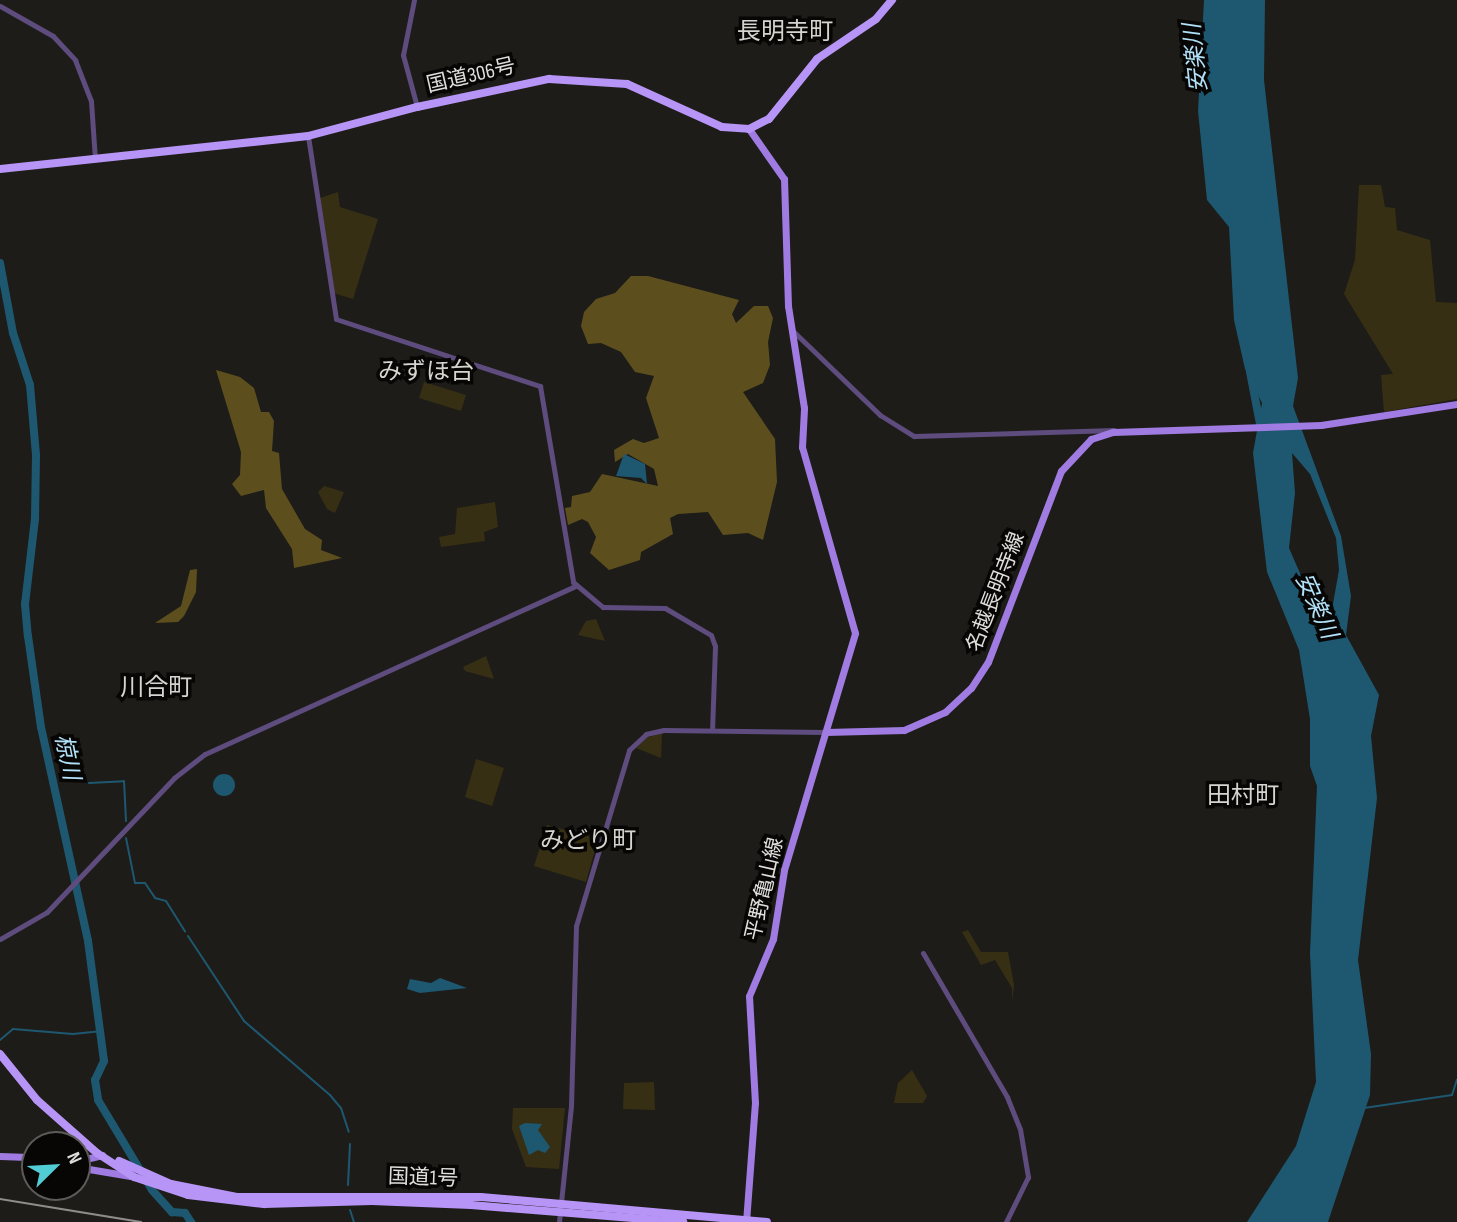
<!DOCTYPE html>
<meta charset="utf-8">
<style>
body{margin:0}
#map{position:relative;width:1457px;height:1222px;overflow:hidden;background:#1d1c18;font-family:"Sofia Sans Condensed","Noto Sans JP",sans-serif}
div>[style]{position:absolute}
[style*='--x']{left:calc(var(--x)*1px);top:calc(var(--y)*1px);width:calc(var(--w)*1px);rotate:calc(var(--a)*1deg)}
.green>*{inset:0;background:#372f13}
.forest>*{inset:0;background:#5d4f1d}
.water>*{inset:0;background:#1e5870}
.round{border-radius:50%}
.stream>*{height:2px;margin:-1px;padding:0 1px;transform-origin:1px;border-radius:1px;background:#1e5870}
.river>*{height:8px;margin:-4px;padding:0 4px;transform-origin:4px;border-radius:4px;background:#1e5870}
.minor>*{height:5px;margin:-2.5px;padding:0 2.5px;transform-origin:2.5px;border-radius:2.5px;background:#5d4c7d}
.major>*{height:7px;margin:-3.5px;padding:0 3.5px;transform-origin:3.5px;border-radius:3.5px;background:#a07be1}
.highway>*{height:8px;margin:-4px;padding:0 4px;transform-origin:4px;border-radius:4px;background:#b795f6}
.rail>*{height:2px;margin:-1px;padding:0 1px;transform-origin:1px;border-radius:1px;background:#8e8d89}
span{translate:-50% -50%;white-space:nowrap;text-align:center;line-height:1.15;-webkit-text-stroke:7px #070605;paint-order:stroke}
.street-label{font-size:21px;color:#dfdedb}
.water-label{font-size:23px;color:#b2e2f9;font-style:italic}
.quarter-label{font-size:24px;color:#d5d4cf}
.north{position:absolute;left:21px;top:1131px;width:70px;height:70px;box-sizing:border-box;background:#070605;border:2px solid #5d5c5b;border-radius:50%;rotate:66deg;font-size:19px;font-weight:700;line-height:28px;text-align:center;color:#dfdedb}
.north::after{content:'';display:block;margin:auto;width:24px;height:32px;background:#51ccd4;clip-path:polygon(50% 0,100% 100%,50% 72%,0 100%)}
</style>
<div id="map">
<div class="green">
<div style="clip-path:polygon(1359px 185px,1381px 185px,1385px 207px,1395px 208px,1397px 230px,1430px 240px,1436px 302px,1457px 303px,1457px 399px,1384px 412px,1381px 375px,1393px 374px,1344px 294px,1355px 260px)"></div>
<div style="clip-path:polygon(338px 192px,340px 207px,378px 219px,353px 299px,333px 293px,320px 198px)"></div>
<div style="clip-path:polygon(424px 382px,466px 395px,461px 411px,419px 398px)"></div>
<div style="clip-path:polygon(324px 486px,344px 492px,335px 513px,327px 509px,318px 492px)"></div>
<div style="clip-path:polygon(495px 502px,498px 527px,484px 532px,485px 541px,441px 547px,439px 537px,455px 534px,457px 508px)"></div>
<div style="clip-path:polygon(596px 619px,605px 641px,578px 635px,586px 621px)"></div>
<div style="clip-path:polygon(486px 656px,494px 679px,465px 671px,463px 667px)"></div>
<div style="clip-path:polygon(662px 733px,661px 758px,636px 748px,646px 738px)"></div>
<div style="clip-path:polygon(476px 759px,504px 768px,492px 806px,465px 797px)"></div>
<div style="clip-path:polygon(547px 825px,598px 839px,586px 882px,534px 866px)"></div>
<div style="clip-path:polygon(968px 930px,981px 952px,1008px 952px,1014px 985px,1012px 1001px,1012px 988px,995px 960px,981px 965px,962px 932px)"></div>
<div style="clip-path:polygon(912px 1070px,927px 1096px,923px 1103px,894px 1103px,898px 1083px)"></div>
<div style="clip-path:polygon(624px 1083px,654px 1082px,655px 1110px,623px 1109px)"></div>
<div style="clip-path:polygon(513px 1108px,565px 1108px,559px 1169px,526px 1167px,512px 1129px)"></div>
</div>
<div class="forest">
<div style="clip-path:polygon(631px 276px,648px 276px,739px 300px,732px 314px,736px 323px,754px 306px,768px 306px,773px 318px,768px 342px,770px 365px,763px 383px,743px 392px,775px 439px,777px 482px,763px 540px,748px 533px,723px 535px,708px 512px,678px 514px,670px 518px,673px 534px,641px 552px,640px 560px,609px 570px,590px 553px,596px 537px,588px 522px,582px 519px,568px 525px,565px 508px,571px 507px,572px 496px,590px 492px,602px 474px,658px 486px,654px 469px,628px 454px,615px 462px,614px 450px,633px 439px,644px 443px,659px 438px,646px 398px,654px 376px,635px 372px,621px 352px,601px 343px,588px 344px,581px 326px,584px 312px,596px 299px,615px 293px)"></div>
<div style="clip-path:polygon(216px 370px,240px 377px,254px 388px,261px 412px,269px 412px,274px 421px,272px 451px,279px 453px,282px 489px,305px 529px,322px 540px,321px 550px,342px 558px,294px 568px,292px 549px,266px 508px,264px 490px,241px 496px,232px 484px,240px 475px,241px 452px)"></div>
<div style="clip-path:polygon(197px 569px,196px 592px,184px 616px,178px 622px,155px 623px,181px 606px,190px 570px)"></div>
</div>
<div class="water">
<div style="clip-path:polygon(evenodd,1204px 0,1265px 0,1264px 80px,1298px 378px,1293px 406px,1341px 536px,1351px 596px,1346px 635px,1379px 695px,1371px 736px,1377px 798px,1358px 960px,1371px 1054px,1370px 1095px,1328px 1222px,1247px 1222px,1296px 1146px,1316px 1082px,1310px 953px,1317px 786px,1310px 766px,1310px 719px,1299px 650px,1267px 572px,1253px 453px,1262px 403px,1245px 369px,1234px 320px,1229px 227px,1207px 200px,1198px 111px,1204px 0,1292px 453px,1310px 474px,1336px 538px,1339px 570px,1331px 615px,1313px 603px,1289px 548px,1295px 493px,1292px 453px)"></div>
<div style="clip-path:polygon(624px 454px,645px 464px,647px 484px,641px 478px,616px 476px)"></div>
<div class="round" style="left:213px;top:774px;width:22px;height:22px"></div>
<div style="clip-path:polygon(440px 978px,467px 988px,420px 993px,407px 989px,410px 979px,431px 983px)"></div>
<div style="clip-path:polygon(525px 1123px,542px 1124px,538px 1130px,550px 1147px,545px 1153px,538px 1150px,529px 1155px,519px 1126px)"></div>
</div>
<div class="stream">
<div style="--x:89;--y:783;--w:35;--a:-3"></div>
<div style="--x:124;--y:781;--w:40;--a:87.1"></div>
<div style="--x:126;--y:838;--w:46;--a:78.7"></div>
<div style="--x:135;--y:883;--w:10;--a:0"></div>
<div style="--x:145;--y:883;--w:18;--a:56"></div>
<div style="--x:155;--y:898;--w:11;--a:15"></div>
<div style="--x:166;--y:901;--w:36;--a:58"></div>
<div style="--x:188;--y:936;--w:102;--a:56.6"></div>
<div style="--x:244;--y:1021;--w:113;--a:40.7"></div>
<div style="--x:330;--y:1095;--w:17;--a:50"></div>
<div style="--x:341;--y:1108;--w:25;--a:72"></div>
<div style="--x:0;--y:1040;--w:17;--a:-40"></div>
<div style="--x:13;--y:1029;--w:60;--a:4.8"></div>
<div style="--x:73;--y:1034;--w:27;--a:-6"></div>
<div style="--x:1364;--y:1108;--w:89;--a:-8.4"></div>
<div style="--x:1452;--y:1095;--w:16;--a:-72"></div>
<div style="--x:348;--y:1185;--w:41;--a:-87.2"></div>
<div style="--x:350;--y:1210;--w:13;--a:72"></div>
</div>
<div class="river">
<div style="--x:0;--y:263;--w:71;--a:79.5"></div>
<div style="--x:13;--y:333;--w:55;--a:71.9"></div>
<div style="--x:30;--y:385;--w:70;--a:85.1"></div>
<div style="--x:36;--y:455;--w:64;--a:90.9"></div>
<div style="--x:35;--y:519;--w:86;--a:96.7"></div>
<div style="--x:25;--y:604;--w:32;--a:85"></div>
<div style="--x:28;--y:636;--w:92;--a:81.9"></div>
<div style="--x:41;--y:727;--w:219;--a:77.6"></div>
<div style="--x:88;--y:941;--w:121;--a:82.4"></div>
<div style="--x:104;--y:1061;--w:21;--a:115"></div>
<div style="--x:95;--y:1080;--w:20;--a:81"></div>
<div style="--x:98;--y:1100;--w:105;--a:59"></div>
<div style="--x:152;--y:1190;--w:30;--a:48"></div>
<div style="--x:172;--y:1212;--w:13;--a:4"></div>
<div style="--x:185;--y:1213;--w:11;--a:56"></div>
<div style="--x:1250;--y:372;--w:53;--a:79.1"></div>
</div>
<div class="minor">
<div style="--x:414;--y:0;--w:56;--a:101.3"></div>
<div style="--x:403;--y:55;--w:54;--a:74.9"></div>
<div style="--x:0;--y:6;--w:61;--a:29.5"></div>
<div style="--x:53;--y:36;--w:33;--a:47"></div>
<div style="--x:75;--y:60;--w:44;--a:68.7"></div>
<div style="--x:91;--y:101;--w:58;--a:86.1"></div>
<div style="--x:308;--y:136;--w:185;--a:81.3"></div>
<div style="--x:336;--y:319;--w:215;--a:18.2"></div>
<div style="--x:540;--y:386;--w:199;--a:80.4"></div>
<div style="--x:573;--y:582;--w:39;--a:40"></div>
<div style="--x:603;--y:607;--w:62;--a:0.9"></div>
<div style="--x:665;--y:608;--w:53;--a:30.4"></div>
<div style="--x:711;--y:635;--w:12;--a:70"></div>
<div style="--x:715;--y:646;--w:84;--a:92"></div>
<div style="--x:793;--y:331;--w:121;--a:44"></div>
<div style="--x:880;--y:415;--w:40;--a:32"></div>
<div style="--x:914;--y:436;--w:200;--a:-1.7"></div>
<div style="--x:0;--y:939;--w:54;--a:-29.9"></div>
<div style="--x:47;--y:912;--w:185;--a:-46.5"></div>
<div style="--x:174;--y:778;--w:39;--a:-38"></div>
<div style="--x:205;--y:754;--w:407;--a:-24.4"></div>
<div style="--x:923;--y:953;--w:167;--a:59.7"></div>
<div style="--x:1007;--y:1097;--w:35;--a:68"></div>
<div style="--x:1020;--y:1129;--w:49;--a:80.5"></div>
<div style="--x:1028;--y:1177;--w:50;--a:116.1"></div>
<div style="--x:559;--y:1222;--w:117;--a:-84.1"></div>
<div style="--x:571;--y:1106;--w:180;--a:-88.4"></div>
<div style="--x:576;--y:926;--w:184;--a:-73.2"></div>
<div style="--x:629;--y:750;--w:23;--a:-43"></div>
<div style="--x:646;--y:734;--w:18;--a:-13"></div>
<div style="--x:664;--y:730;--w:162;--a:0.7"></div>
</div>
<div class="major">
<div style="--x:826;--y:732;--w:78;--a:-1.5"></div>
<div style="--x:904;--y:730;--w:45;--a:-23.7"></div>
<div style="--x:945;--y:712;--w:35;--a:-43"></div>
<div style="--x:971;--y:688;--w:31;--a:-57"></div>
<div style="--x:988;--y:662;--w:204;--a:-69.1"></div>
<div style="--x:1061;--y:471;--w:44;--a:-46.8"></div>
<div style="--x:1091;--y:439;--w:23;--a:-18"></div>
<div style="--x:1113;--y:432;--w:208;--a:-1.9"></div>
<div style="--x:1321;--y:425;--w:138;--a:-8.8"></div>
<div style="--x:0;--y:1156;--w:35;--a:2"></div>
<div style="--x:77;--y:1161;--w:26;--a:-13"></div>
<div style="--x:77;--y:1167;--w:54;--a:9.6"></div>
<div style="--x:746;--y:1222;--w:119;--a:-85.7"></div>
<div style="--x:755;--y:1103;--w:107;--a:-93.2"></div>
<div style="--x:749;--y:996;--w:62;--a:-67.2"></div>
<div style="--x:773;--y:939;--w:70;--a:-80.9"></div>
<div style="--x:784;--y:870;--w:247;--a:-73.3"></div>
<div style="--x:855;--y:633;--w:193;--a:-105.9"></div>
<div style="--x:802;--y:447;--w:39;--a:-87"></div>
<div style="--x:804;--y:408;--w:103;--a:-98.9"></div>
<div style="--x:788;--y:306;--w:127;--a:-91.8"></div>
<div style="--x:784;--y:179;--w:61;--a:-125"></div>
</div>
<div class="highway">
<div style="--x:0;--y:169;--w:310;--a:-6.1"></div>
<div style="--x:308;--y:136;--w:113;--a:-14.9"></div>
<div style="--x:417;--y:107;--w:135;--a:-12"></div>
<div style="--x:549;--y:79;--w:78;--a:3.7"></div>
<div style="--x:627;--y:84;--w:104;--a:24.4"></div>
<div style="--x:722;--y:127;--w:27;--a:4"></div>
<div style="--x:749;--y:129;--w:22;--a:-27"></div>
<div style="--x:769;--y:119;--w:77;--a:-51.3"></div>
<div style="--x:817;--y:59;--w:71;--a:-34.1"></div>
<div style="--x:876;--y:19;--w:25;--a:-50"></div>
<div style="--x:0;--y:1054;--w:59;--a:51.2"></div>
<div style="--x:37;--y:1100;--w:80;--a:41.5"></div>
<div style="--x:97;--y:1153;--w:44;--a:33"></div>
<div style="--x:134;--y:1177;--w:57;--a:18.4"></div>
<div style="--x:188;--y:1195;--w:77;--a:6.8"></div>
<div style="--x:264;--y:1204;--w:108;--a:-1.6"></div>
<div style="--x:372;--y:1201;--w:99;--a:2.3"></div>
<div style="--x:471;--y:1205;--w:213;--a:4.6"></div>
<div style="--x:119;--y:1161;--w:57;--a:23.9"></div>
<div style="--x:171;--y:1184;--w:67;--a:11.1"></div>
<div style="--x:237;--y:1197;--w:244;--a:0"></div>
<div style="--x:481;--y:1197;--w:287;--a:5"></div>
</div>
<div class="rail">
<div style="--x:0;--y:1199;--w:143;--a:9.3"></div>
</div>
<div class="street-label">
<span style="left:471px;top:76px;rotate:-13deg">国道306号</span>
<span style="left:996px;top:592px;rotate:-69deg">名越長明寺線</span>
<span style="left:765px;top:889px;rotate:-77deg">平野亀山線</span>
<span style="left:423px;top:1178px;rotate:2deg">国道1号</span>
</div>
<div class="water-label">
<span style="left:1196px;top:58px;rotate:-96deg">安楽川</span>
<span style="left:1316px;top:606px;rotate:66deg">安楽川</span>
<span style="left:67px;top:757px;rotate:78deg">椋川</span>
</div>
<div class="quarter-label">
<span style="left:785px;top:32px">長明寺町</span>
<span style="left:426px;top:372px">みずほ台</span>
<span style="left:156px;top:688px">川合町</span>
<span style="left:1243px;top:796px">田村町</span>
<span style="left:588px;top:841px">みどり町</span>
</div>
<div class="north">N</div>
</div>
